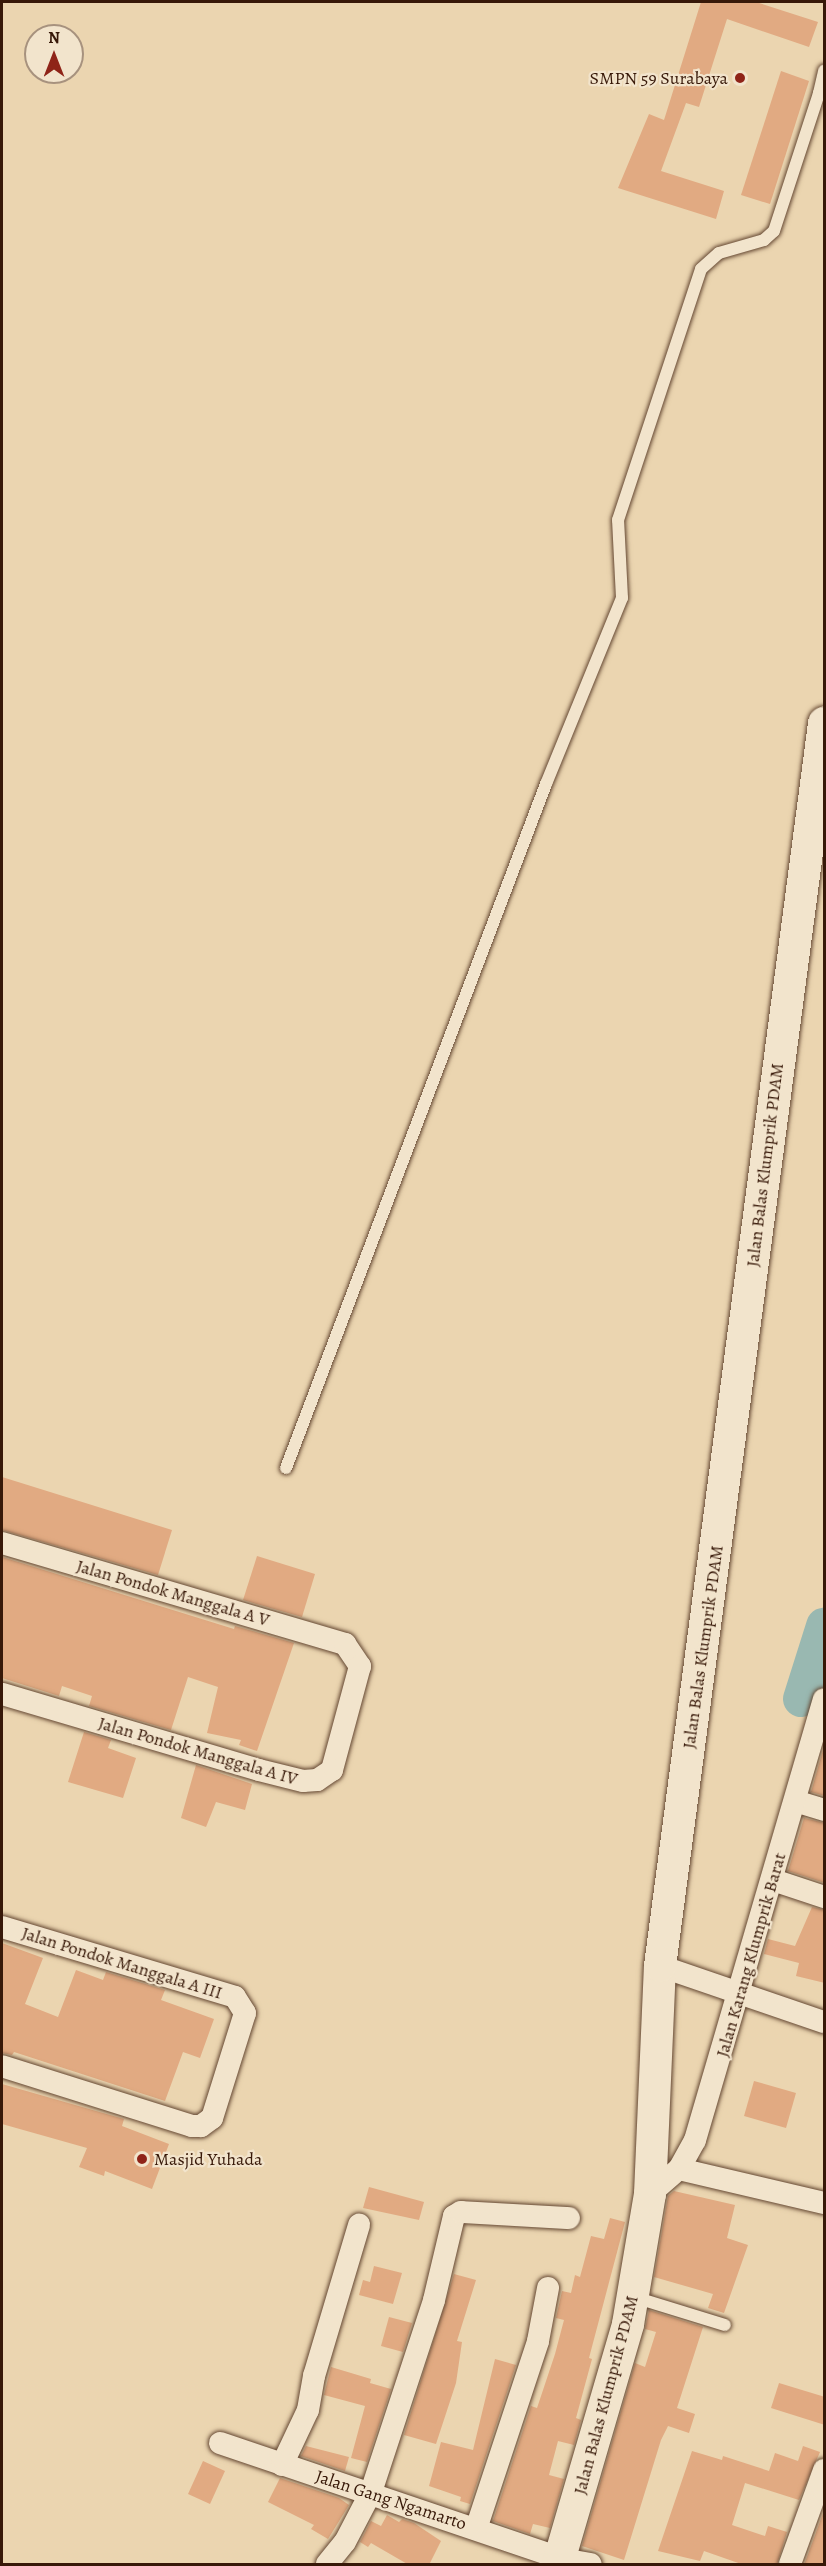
<!DOCTYPE html>
<style>
body{margin:0}
#map{position:relative;width:826px;height:2566px;overflow:hidden;background:#ebd5b0;font-family:Alegreya,serif}
div>[style]{position:absolute}
[style*='--x']{left:calc(var(--x)*1px);top:calc(var(--y)*1px);width:calc(var(--w)*1px);rotate:calc(var(--a)*1deg)}
.river>*{height:36px;margin:-18px;padding:0 18px;transform-origin:18px;border-radius:18px;background:#99b8b1}
.building>*{inset:0;background:#e1aa82}
.roads{filter:drop-shadow(0 0 2px #644732) drop-shadow(0 0 2px #644732)}
.lane>*{height:12px;margin:-6px;padding:0 6px;transform-origin:6px;border-radius:6px;background:#f2e4cc}
.street>*{height:22px;margin:-11px;padding:0 11px;transform-origin:11px;border-radius:11px;background:#f2e4cc}
.secondary>*{height:32px;margin:-16px;padding:0 16px;transform-origin:16px;border-radius:16px;background:#f2e4cc}
.dots>*{width:16px;height:16px;translate:-50% -50%;box-sizing:border-box;border:3px solid #f2e4cc;border-radius:50%}
span{translate:-50% -50%;white-space:nowrap;text-align:center;line-height:1.15;-webkit-text-stroke:4.5px #f2e4cc;paint-order:stroke}
.poi-label{font-size:18px;color:#371808}
.right{translate:-100% -50%;text-align:right}
.left{translate:0 -50%;text-align:left}
.street-label{font-size:18px;color:#371808}
.frame{position:absolute;inset:0;border:3px solid #371808;pointer-events:none}
.north{position:absolute;left:24px;top:24px;width:60px;height:60px;box-sizing:border-box;background:#f2e4cc;border:2px solid #a7927e;border-radius:50%;rotate:0deg;font-size:16px;font-weight:700;line-height:24px;text-align:center;color:#371808}
.north::after{content:'';display:block;margin:auto;width:21px;height:27px;background:#8f2418;clip-path:polygon(50% 0,100% 100%,50% 72%,0 100%)}
</style>
<div id="map">
<div class="river">
<div style="--x:801;--y:1699;--w:77;--a:-72.5"></div>
</div>
<div class="building">
<div style="clip-path:polygon(701px 2px,756px 2px,818px 22px,809px 47px,727px 19px,699px 107px,686px 103px,661px 171px,724px 191px,716px 219px,618px 188px,649px 114px,664px 120px)"></div>
<div style="clip-path:polygon(781px 71px,809px 81px,770px 204px,741px 195px)"></div>
<div style="clip-path:polygon(2px 1477px,172px 1530px,158px 1575px,2px 1530px)"></div>
<div style="clip-path:polygon(257px 1556px,315px 1574px,302px 1617px,243px 1600px)"></div>
<div style="clip-path:polygon(2px 1557px,234px 1629px,235px 1626px,294px 1643px,257px 1751px,239px 1745px,241px 1740px,207px 1733px,218px 1687px,188px 1677px,171px 1730px,89px 1706px,92px 1696px,62px 1686px,59px 1696px,2px 1678px)"></div>
<div style="clip-path:polygon(84px 1732px,111px 1740px,108px 1748px,136px 1758px,123px 1798px,68px 1782px)"></div>
<div style="clip-path:polygon(823px 1750px,825px 1750px,825px 1796px,811px 1792px)"></div>
<div style="clip-path:polygon(196px 1765px,252px 1784px,245px 1810px,216px 1802px,206px 1827px,181px 1818px)"></div>
<div style="clip-path:polygon(804px 1818px,825px 1823px,825px 1883px,788px 1871px)"></div>
<div style="clip-path:polygon(812px 1907px,825px 1910px,825px 1983px,796px 1976px,799px 1963px,764px 1954px,768px 1939px,795px 1946px)"></div>
<div style="clip-path:polygon(2px 1943px,43px 1958px,25px 2004px,58px 2017px,76px 1970px,103px 1980px,106px 1972px,165px 1990px,161px 2000px,214px 2019px,200px 2058px,183px 2052px,165px 2101px,14px 2052px,12px 2055px,2px 2053px)"></div>
<div style="clip-path:polygon(754px 2081px,796px 2093px,786px 2128px,744px 2116px)"></div>
<div style="clip-path:polygon(2px 2084px,124px 2119px,122px 2126px,169px 2144px,152px 2189px,105px 2171px,104px 2176px,79px 2167px,87px 2148px,2px 2124px)"></div>
<div style="clip-path:polygon(369px 2187px,424px 2202px,419px 2220px,363px 2208px)"></div>
<div style="clip-path:polygon(674px 2191px,735px 2205px,727px 2238px,748px 2245px,724px 2313px,708px 2308px,713px 2294px,654px 2277px,668px 2196px)"></div>
<div style="clip-path:polygon(610px 2218px,625px 2222px,589px 2358px,592px 2359px,576px 2418px,581px 2420px,574px 2445px,558px 2441px,549px 2475px,564px 2479px,550px 2528px,533px 2524px,530px 2534px,493px 2521px,531px 2406px,537px 2408px,555px 2354px,564px 2320px,556px 2318px,562px 2291px,571px 2293px,575px 2275px,580px 2277px,591px 2236px,604px 2239px)"></div>
<div style="clip-path:polygon(374px 2266px,402px 2273px,393px 2304px,359px 2295px,363px 2280px,370px 2282px)"></div>
<div style="clip-path:polygon(454px 2274px,476px 2280px,457px 2341px,462px 2342px,456px 2383px,436px 2444px,404px 2435px)"></div>
<div style="clip-path:polygon(649px 2310px,703px 2327px,677px 2408px,695px 2414px,689px 2433px,668px 2426px,661px 2440px,624px 2560px,582px 2546px,635px 2363px,645px 2367px,656px 2332px,645px 2329px)"></div>
<div style="clip-path:polygon(389px 2317px,412px 2323px,403px 2352px,381px 2346px)"></div>
<div style="clip-path:polygon(495px 2359px,516px 2365px,470px 2504px,460px 2501px,461px 2497px,429px 2486px,441px 2442px,473px 2450px)"></div>
<div style="clip-path:polygon(331px 2367px,371px 2379px,370px 2383px,391px 2389px,367px 2462px,351px 2458px,365px 2406px,324px 2395px)"></div>
<div style="clip-path:polygon(779px 2383px,825px 2397px,825px 2425px,771px 2408px)"></div>
<div style="clip-path:polygon(306px 2446px,349px 2457px,345px 2471px,301px 2456px)"></div>
<div style="clip-path:polygon(803px 2446px,820px 2452px,799px 2500px,745px 2483px,732px 2525px,765px 2536px,768px 2526px,787px 2532px,777px 2565px,744px 2565px,704px 2551px,700px 2561px,658px 2551px,692px 2451px,722px 2460px,723px 2456px,769px 2471px,775px 2453px,798px 2461px)"></div>
<div style="clip-path:polygon(203px 2461px,225px 2471px,210px 2504px,188px 2494px)"></div>
<div style="clip-path:polygon(280px 2478px,339px 2498px,349px 2505px,328px 2539px,311px 2529px,314px 2525px,268px 2502px)"></div>
<div style="clip-path:polygon(825px 2508px,825px 2565px,804px 2565px)"></div>
<div style="clip-path:polygon(387px 2515px,399px 2522px,402px 2519px,414px 2523px,441px 2541px,429px 2565px,409px 2565px,371px 2543px,368px 2547px,360px 2542px,371px 2521px,381px 2526px)"></div>
</div>
<div class="roads">
<div class="lane">
<div style="--x:819;--y:93;--w:23;--a:-77"></div>
<div style="--x:286;--y:1468;--w:732;--a:-69.19"></div>
<div style="--x:546;--y:784;--w:201;--a:-67.8"></div>
<div style="--x:622;--y:598;--w:78;--a:-92.9"></div>
<div style="--x:618;--y:520;--w:264;--a:-71.7"></div>
<div style="--x:701;--y:269;--w:24;--a:-42"></div>
<div style="--x:719;--y:253;--w:47;--a:-16.1"></div>
<div style="--x:764;--y:240;--w:13;--a:-42"></div>
<div style="--x:774;--y:231;--w:145;--a:-71.9"></div>
<div style="--x:819;--y:93;--w:5;--a:11"></div>
<div style="--x:634;--y:2297;--w:95;--a:17.1"></div>
</div>
<div class="street">
<div style="--x:2;--y:1543;--w:358;--a:16.4"></div>
<div style="--x:345;--y:1644;--w:27;--a:56"></div>
<div style="--x:360;--y:1666;--w:108;--a:105.1"></div>
<div style="--x:332;--y:1770;--w:18;--a:146"></div>
<div style="--x:317;--y:1780;--w:14;--a:176"></div>
<div style="--x:303;--y:1781;--w:45;--a:-166"></div>
<div style="--x:259;--y:1770;--w:268;--a:-163.5"></div>
<div style="--x:795;--y:1801;--w:30;--a:17"></div>
<div style="--x:773;--y:1880;--w:54;--a:18.4"></div>
<div style="--x:2;--y:1927;--w:243;--a:16.7"></div>
<div style="--x:235;--y:1997;--w:19;--a:58"></div>
<div style="--x:245;--y:2013;--w:110;--a:107.4"></div>
<div style="--x:212;--y:2118;--w:14;--a:144"></div>
<div style="--x:201;--y:2126;--w:9;--a:180"></div>
<div style="--x:192;--y:2126;--w:199;--a:-162.5"></div>
<div style="--x:660;--y:1966;--w:173;--a:18.9"></div>
<div style="--x:679;--y:2169;--w:149;--a:13.2"></div>
<div style="--x:650;--y:2194;--w:38;--a:-41"></div>
<div style="--x:679;--y:2169;--w:33;--a:-61"></div>
<div style="--x:695;--y:2140;--w:459;--a:-73.7"></div>
<div style="--x:220;--y:2443;--w:361;--a:18.7"></div>
<div style="--x:562;--y:2559;--w:29;--a:10"></div>
<div style="--x:282;--y:2465;--w:61;--a:-64.7"></div>
<div style="--x:308;--y:2410;--w:35;--a:-80"></div>
<div style="--x:314;--y:2376;--w:158;--a:-73.4"></div>
<div style="--x:476;--y:2529;--w:198;--a:-71.7"></div>
<div style="--x:538;--y:2341;--w:54;--a:-79.3"></div>
<div style="--x:327;--y:2564;--w:28;--a:-51"></div>
<div style="--x:345;--y:2542;--w:56;--a:-62.5"></div>
<div style="--x:371;--y:2492;--w:202;--a:-71.8"></div>
<div style="--x:434;--y:2300;--w:86;--a:-76.6"></div>
<div style="--x:454;--y:2216;--w:8;--a:-30"></div>
<div style="--x:461;--y:2212;--w:108;--a:3.2"></div>
<div style="--x:790;--y:2564;--w:100;--a:-70.1"></div>
</div>
<div class="secondary">
<div style="--x:558;--y:2564;--w:250;--a:-73.7"></div>
<div style="--x:628;--y:2324;--w:132;--a:-80.4"></div>
<div style="--x:650;--y:2194;--w:228;--a:-87.5"></div>
<div style="--x:660;--y:1966;--w:1254;--a:-82.48"></div>
</div>
</div>
<div class="dots">
<div style="left:740px;top:78px;background:#8f2418"></div>
<div style="left:142px;top:2159px;background:#8f2418"></div>
</div>
<div class="poi-label">
<span class="right" style="left:728px;top:78px">SMPN 59 Surabaya</span>
<span class="left" style="left:154px;top:2159px">Masjid Yuhada</span>
</div>
<div class="street-label">
<span style="left:765px;top:1165px;rotate:-83deg">Jalan Balas Klumprik PDAM</span>
<span style="left:173px;top:1593px;rotate:16deg">Jalan Pondok Manggala A V</span>
<span style="left:703px;top:1647px;rotate:-82deg">Jalan Balas Klumprik PDAM</span>
<span style="left:198px;top:1751px;rotate:16deg">Jalan Pondok Manggala A IV</span>
<span style="left:751px;top:1955px;rotate:-74deg">Jalan Karang Klumprik Barat</span>
<span style="left:122px;top:1963px;rotate:17deg">Jalan Pondok Manggala A III</span>
<span style="left:606px;top:2395px;rotate:-75deg">Jalan Balas Klumprik PDAM</span>
<span style="left:391px;top:2500px;rotate:18deg">Jalan Gang Ngamarto</span>
</div>
<div class="frame"></div>
<div class="north">N</div>
</div>
